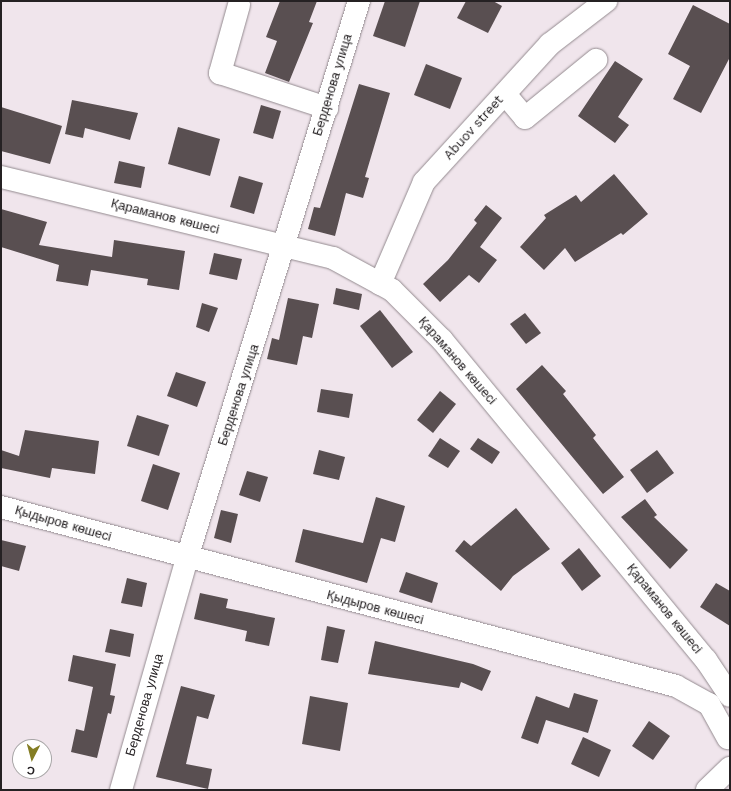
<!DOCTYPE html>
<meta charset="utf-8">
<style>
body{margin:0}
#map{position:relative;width:731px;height:791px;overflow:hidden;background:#f0e5ec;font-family:"Work Sans",sans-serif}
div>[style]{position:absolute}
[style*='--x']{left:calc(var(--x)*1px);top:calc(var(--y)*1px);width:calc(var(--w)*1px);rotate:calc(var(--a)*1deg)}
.building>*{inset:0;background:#594f51}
.roads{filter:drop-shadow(0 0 1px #938a8f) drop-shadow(0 0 1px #938a8f)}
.minor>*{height:22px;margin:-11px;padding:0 11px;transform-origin:11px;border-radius:11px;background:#fff}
span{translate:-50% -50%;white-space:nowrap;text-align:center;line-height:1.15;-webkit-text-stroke:4px #fff;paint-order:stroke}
.street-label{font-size:13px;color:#252123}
.frame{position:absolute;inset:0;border:2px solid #252123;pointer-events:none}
.north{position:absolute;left:12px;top:739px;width:40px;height:40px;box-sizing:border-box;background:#fff;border:1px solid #a8a6a7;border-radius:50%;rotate:186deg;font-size:11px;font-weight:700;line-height:16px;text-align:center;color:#252123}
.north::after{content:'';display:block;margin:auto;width:14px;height:18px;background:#847d24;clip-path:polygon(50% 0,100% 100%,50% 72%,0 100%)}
</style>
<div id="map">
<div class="building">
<div style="clip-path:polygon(280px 1px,317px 1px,309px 22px,313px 23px,289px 82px,265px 73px,277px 41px,266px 37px)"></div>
<div style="clip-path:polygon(385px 1px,420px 1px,405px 47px,373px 36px)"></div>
<div style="clip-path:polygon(466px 1px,493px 1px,502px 6px,488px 33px,457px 18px)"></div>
<div style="clip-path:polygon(693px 5px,730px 24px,730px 57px,701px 113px,673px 99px,690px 66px,668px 54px)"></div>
<div style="clip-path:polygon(615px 61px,643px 79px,618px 117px,629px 125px,615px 143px,578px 116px)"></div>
<div style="clip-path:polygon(426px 64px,462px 78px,450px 109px,414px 95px)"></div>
<div style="clip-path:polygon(359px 84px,390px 93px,365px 177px,369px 178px,363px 198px,346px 193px,335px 236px,308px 229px,314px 207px,320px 208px)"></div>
<div style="clip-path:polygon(72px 100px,138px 113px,130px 140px,85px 128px,83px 138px,65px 134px)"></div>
<div style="clip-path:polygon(261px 105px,281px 111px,273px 139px,253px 133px)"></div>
<div style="clip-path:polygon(1px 107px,62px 126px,50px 164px,1px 151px)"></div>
<div style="clip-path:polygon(178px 127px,220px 139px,210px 176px,168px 164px)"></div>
<div style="clip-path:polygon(119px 161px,145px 167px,141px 188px,114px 183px)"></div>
<div style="clip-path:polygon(614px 174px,648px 214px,623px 235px,621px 233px,575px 262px,565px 248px,544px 270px,520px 247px,546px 218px,544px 215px,576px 195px,581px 202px)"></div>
<div style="clip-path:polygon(239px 176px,263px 183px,254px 214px,230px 207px)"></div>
<div style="clip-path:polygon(486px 205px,502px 218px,480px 247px,497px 260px,479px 283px,469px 275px,440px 302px,423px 284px,448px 260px,477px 223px,474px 220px)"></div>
<div style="clip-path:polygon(1px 209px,47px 222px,39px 245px,112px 257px,114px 240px,185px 251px,179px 290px,147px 285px,148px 279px,91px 270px,88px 286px,56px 281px,59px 265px,1px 247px)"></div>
<div style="clip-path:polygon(214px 253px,242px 259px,237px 280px,209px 274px)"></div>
<div style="clip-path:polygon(336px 288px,362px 294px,359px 310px,333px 304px)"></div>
<div style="clip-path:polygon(288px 298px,319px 304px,312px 338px,303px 336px,297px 365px,267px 359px,272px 338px,279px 340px)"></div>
<div style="clip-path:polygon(202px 303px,218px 308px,209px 332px,196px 327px)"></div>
<div style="clip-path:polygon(380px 310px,413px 352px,392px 368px,360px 326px)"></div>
<div style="clip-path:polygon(525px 313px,541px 333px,526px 344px,510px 324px)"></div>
<div style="clip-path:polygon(542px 365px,566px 391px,563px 394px,596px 435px,593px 438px,624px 477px,603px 494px,516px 389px)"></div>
<div style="clip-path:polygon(176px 372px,206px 382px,197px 407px,167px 396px)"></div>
<div style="clip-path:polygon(321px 389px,353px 394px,349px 418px,317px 412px)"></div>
<div style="clip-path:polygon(440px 391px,456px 404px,433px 433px,417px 420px)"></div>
<div style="clip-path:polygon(137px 415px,169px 425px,159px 456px,127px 446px)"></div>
<div style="clip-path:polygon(25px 430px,99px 441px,95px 474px,52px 468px,50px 478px,1px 468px,1px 450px,19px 456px)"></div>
<div style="clip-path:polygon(440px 438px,460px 451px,448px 468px,428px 456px)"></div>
<div style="clip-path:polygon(478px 438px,500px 452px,492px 464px,470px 449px)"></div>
<div style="clip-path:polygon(319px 450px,345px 457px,339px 480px,313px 474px)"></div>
<div style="clip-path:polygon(657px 450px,674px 473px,647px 493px,630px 470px)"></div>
<div style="clip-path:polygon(153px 464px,180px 473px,168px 510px,141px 501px)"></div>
<div style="clip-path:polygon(247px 471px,268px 477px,260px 502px,239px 495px)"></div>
<div style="clip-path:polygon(376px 497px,405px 506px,395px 542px,381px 538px,367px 583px,295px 562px,303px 529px,363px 543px)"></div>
<div style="clip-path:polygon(645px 499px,657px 515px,654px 517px,688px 550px,670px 569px,621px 517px)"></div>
<div style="clip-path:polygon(516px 508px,550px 549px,513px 576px,501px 591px,455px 551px,464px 540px,471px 546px)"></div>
<div style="clip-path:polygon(221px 510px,238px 514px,231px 543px,214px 538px)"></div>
<div style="clip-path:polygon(1px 540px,26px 546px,19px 571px,1px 566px)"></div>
<div style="clip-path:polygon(579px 548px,601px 576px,582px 591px,561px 563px)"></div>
<div style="clip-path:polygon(406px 572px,438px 583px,432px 603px,399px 592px)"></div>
<div style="clip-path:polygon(127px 578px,147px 583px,142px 607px,121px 603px)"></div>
<div style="clip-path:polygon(716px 583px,730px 591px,730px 626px,700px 607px)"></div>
<div style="clip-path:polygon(200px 593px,228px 599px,226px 608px,275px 618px,269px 646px,245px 641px,247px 631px,194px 619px)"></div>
<div style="clip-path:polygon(327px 626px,345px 630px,338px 663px,321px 660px)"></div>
<div style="clip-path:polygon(110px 629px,134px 634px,130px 657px,105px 652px)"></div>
<div style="clip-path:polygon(375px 641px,473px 664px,491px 671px,482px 691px,461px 682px,459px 688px,368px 674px)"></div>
<div style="clip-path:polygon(73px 655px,116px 664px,110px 695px,115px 696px,111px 714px,108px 713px,97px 758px,71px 752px,76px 729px,84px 731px,93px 687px,68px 681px)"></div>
<div style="clip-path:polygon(181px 686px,215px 695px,208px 719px,197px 716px,186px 764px,212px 769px,208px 789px,156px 777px)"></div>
<div style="clip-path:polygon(574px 693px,598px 700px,588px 733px,546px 720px,538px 744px,521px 738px,536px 696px,569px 708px)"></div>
<div style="clip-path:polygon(310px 696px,348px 703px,340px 751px,302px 744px)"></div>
<div style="clip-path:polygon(649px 721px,670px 736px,653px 760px,632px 746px)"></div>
<div style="clip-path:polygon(583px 737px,611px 750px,599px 777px,571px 764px)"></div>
</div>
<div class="roads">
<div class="minor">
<div style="--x:239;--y:5;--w:71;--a:105.6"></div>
<div style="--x:220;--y:73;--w:113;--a:18.1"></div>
<div style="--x:505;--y:94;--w:31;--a:50"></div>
<div style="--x:525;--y:118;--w:92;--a:-39.2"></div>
<div style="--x:1;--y:177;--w:342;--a:13.7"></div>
<div style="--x:333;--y:258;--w:67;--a:28.5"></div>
<div style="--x:392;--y:290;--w:71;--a:45"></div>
<div style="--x:442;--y:340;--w:415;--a:50.5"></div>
<div style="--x:706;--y:660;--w:43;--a:56.3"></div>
<div style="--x:380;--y:284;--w:111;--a:-66.7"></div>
<div style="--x:424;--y:182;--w:187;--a:-47.6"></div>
<div style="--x:550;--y:44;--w:71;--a:-37.5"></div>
<div style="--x:1;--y:507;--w:698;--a:14.85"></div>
<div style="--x:676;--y:686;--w:38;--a:29"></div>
<div style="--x:709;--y:704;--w:39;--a:61"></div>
<div style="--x:121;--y:790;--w:241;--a:-74.1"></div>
<div style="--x:187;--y:558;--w:583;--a:-72.84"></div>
<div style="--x:707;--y:790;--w:32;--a:-44"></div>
</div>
</div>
<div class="street-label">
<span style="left:333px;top:85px;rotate:-73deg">Берденова улица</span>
<span style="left:474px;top:128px;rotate:-48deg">Abuov street</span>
<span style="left:165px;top:217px;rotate:14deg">Қараманов көшесі</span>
<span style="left:457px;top:361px;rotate:49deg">Қараманов көшесі</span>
<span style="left:239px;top:395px;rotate:-72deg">Берденова улица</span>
<span style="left:63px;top:524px;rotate:16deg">Қыдыров көшесі</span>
<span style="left:375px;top:608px;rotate:15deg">Қыдыров көшесі</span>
<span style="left:664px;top:609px;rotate:51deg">Қараманов көшесі</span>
<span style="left:145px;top:705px;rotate:-74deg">Берденова улица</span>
</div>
<div class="frame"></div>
<div class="north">С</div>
</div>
